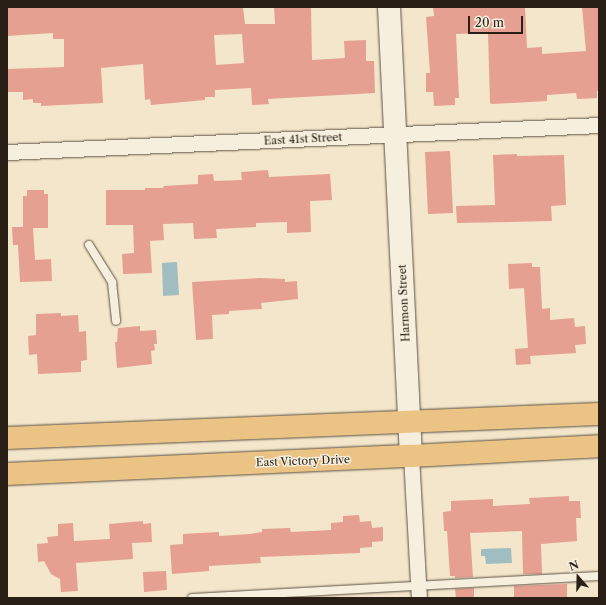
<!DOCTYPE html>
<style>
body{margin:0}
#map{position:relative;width:606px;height:605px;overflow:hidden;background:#f3e6ca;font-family:"Libre Caslon Text",serif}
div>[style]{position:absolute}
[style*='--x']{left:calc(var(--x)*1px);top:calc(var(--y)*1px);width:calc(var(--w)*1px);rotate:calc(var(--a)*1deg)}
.water>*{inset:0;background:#a0bdc1}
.building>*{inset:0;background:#e5a091}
.roads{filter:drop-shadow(0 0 1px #5c5144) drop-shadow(0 0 1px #5c5144)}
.service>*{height:8px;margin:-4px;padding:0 4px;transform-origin:4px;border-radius:4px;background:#f7efdd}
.minor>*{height:15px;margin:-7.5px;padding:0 7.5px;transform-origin:7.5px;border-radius:7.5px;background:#f7efdd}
.secondary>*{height:22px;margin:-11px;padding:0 11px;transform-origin:11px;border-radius:11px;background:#f7efdd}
.primary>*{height:22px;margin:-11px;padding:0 11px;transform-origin:11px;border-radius:11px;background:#eac385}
span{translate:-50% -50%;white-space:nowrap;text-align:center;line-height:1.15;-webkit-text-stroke:3px #f7efdd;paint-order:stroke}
.street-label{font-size:11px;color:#291f17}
.frame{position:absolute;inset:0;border:8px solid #291f17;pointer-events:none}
.north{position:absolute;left:558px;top:557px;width:40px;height:40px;-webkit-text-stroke:3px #f7efdd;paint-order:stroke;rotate:340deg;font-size:11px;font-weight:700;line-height:16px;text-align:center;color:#291f17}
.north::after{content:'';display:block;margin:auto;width:14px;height:18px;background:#291f17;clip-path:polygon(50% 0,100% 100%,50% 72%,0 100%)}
.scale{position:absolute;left:468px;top:16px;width:55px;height:18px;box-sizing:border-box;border:2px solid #291f17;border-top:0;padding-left:5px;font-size:12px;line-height:14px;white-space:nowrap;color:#291f17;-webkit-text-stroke:3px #f7efdd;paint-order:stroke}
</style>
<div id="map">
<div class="water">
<div style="clip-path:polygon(177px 262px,179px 295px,163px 296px,162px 263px)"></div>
<div style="clip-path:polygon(511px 548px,512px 563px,486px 564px,485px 556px,481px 556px,481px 549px)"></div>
</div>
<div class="building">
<div style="clip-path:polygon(evenodd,7px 7px,243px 7px,245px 24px,275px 24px,274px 7px,311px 7px,312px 60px,345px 58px,344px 41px,366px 40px,366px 61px,374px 61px,375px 93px,268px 99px,269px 104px,252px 105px,251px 88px,215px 90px,215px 97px,205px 97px,205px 100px,151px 105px,150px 99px,145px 100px,143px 64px,101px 68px,103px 103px,41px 106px,41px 103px,33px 103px,33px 99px,23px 100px,23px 92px,7px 92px,7px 69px,64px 67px,64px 39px,53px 39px,53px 33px,7px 36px,7px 7px,242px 34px,244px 63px,216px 65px,214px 35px,242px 34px)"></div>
<div style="clip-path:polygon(433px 7px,525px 7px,527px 48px,542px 47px,542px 54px,586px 51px,582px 7px,599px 7px,599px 91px,597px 91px,597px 98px,577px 99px,576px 93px,547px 95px,547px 101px,492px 104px,490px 103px,488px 33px,456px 34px,459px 98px,455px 98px,455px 105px,434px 106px,433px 92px,426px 92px,426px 73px,430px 73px,426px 17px,434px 16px)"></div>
<div style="clip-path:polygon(450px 151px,453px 213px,428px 214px,425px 152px)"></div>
<div style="clip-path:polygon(517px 154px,517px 156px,564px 155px,566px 205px,551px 206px,552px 221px,457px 223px,456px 206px,495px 205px,493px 155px)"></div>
<div style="clip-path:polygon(268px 170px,269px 177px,330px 174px,332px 200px,310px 201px,311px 232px,287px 233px,287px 222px,256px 223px,256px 227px,216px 229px,217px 238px,194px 239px,193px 223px,163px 224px,164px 240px,150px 241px,152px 273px,123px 274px,122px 254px,134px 253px,133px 225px,106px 225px,106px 190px,145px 190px,145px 188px,163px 188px,164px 186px,198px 184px,198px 175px,213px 174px,214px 181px,242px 180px,241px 172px)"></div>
<div style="clip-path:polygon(27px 190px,44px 190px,44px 194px,48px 194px,48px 228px,33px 228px,35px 260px,51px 259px,52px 281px,20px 282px,18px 245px,13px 245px,12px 227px,23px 227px,23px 196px,27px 196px)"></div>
<div style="clip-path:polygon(532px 263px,532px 267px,540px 267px,542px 309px,550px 308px,550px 320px,574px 318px,575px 327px,585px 326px,586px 344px,575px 345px,576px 353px,530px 356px,531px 364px,516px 365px,515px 349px,528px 348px,524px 288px,509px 289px,508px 264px)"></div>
<div style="clip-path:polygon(260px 278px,285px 279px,285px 282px,297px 281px,298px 299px,261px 303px,262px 309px,229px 311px,229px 314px,212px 315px,213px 339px,196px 340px,192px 282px)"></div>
<div style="clip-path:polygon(61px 313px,61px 316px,78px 315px,79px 332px,86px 331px,87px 360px,81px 361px,81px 372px,38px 374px,37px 354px,29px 355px,28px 336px,36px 335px,36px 314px)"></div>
<div style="clip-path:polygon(140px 326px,140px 331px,156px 330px,157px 344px,154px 344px,155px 350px,151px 351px,152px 364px,117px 368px,115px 342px,117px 342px,118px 328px)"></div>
<div style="clip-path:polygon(569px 496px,569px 501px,580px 501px,581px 518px,576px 518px,577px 541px,541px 544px,542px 574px,523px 574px,522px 531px,470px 533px,473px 577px,455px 578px,455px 576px,450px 576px,447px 531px,444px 531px,443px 512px,451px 511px,451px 501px,493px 499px,493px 506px,530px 504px,529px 498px)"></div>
<div style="clip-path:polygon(359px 515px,360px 522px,371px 521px,372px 528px,383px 527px,383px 541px,372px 542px,372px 547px,360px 548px,360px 553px,260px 557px,261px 563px,209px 566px,209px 571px,172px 574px,170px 545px,183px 544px,183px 534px,219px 532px,219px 536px,250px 534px,262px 532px,262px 529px,290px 528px,291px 532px,331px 530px,331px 523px,343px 522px,343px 516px)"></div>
<div style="clip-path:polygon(143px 521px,143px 524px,151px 523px,152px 542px,132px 543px,133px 559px,76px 563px,78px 591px,61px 592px,60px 579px,51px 574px,44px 561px,38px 562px,37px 544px,48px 543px,47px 537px,58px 536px,58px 524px,73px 523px,74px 541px,110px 539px,109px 524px)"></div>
<div style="clip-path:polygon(166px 571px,167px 590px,144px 592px,143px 572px)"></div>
<div style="clip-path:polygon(567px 584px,567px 598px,514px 598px,514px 586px)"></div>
<div style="clip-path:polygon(474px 588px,474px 598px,456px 598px,455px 589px)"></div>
</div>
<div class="roads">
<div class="service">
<div style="--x:89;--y:245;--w:44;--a:58.1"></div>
<div style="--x:112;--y:282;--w:39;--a:84"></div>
<div style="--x:192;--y:598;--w:408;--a:-3.1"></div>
</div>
<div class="minor">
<div style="--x:7;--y:152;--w:593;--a:-2.61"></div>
<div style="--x:411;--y:456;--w:142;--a:86.8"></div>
</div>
<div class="secondary">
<div style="--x:389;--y:7;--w:450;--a:87.2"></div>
</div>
<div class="primary">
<div style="--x:7;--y:438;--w:592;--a:-2.32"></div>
<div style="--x:7;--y:474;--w:404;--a:-2.6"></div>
<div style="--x:411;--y:456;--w:188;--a:-3"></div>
</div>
</div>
<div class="street-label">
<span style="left:303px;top:139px;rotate:-3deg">East 41st Street</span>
<span style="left:404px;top:303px;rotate:-93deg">Harmon Street</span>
<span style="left:303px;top:461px;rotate:-2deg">East Victory Drive</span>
</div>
<div class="frame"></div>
<div class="north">N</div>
<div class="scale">20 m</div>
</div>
